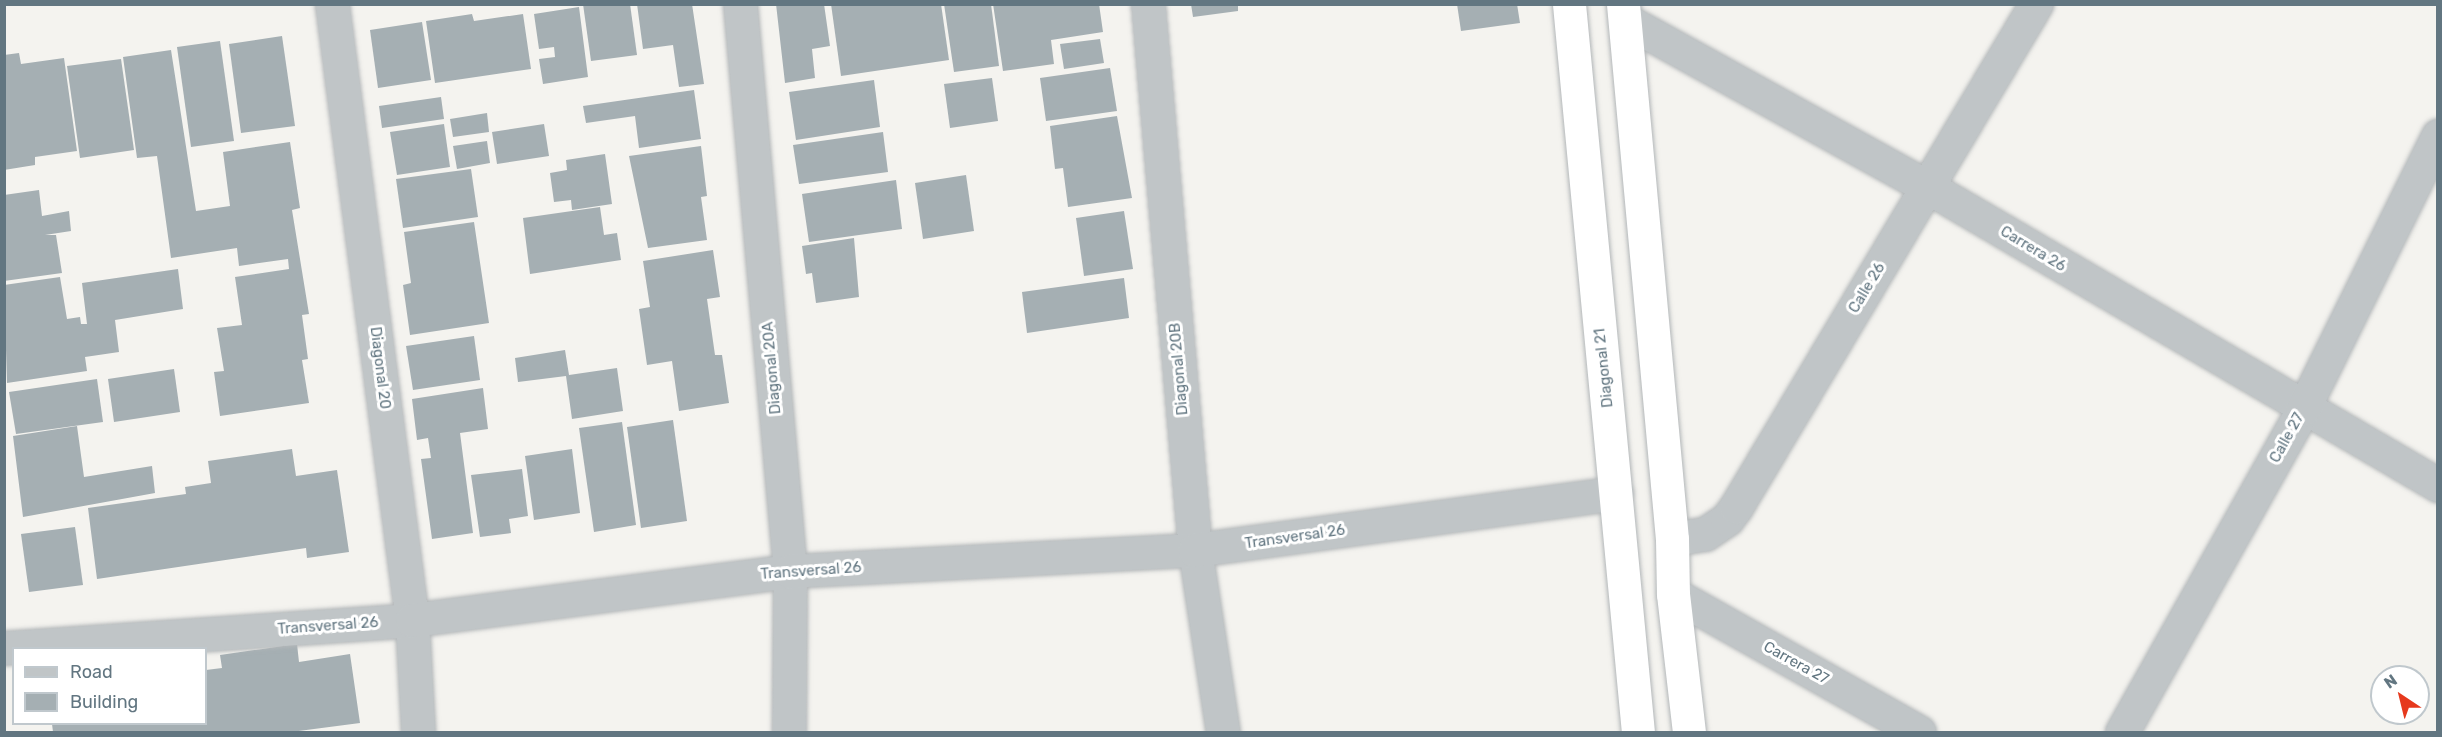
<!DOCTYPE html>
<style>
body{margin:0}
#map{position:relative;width:2442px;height:737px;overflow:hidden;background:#f4f3ef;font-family:Rubik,sans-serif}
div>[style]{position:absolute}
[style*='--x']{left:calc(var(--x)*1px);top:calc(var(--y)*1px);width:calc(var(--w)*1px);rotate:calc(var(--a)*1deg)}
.building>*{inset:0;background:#a5afb3}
.roads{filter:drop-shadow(0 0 2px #b3b7b9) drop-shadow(0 0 2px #b3b7b9)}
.minor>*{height:33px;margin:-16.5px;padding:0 16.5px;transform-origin:16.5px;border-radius:16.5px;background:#c0c5c7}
.trunk>*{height:33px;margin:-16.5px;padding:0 16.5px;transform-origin:16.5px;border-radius:16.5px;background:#fff}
span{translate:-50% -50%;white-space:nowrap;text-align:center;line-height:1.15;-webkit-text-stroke:6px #fff;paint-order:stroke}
.street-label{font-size:15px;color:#627681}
.frame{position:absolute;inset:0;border:6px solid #627681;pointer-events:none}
.legend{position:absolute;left:12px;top:647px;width:195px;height:78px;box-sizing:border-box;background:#fff;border:2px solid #c0c8cd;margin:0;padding:8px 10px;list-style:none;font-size:18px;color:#627681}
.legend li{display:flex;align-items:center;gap:12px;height:30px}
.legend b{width:30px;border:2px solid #c0c8cd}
.north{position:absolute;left:2370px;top:665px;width:60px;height:60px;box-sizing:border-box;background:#fff;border:2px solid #c0c8cd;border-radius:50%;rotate:325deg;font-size:16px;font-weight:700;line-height:24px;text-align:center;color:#627681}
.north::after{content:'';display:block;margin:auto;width:21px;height:27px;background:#e6391d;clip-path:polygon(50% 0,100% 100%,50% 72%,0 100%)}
</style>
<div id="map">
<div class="building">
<div style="clip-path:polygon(583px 4px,630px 4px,637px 55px,591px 61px)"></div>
<div style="clip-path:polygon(637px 4px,692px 4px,704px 84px,679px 87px,673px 45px,643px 49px)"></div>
<div style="clip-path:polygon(776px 4px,824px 4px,830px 46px,812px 49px,815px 78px,785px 83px)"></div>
<div style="clip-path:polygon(831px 4px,941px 4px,949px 60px,841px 76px)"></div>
<div style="clip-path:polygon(944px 4px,991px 4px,999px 66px,954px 72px)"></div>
<div style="clip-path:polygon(993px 4px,1099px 4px,1103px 32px,1051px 40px,1054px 64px,1003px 71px)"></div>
<div style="clip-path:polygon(1191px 4px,1238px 4px,1238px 11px,1193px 17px)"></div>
<div style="clip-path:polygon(1457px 4px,1517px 4px,1520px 23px,1461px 31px)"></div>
<div style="clip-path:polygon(579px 7px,588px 77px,543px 84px,539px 59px,555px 57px,554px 47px,539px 49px,534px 14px)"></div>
<div style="clip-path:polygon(472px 14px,474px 21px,523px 14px,531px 69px,435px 83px,426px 21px)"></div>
<div style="clip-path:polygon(422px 22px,431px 80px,378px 88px,370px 30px)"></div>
<div style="clip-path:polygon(282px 36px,295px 126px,241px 133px,229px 44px)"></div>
<div style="clip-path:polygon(1100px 39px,1104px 63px,1064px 69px,1060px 44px)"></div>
<div style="clip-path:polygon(220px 41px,234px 141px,191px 147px,177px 47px)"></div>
<div style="clip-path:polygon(171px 50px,196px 211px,230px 206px,223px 152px,290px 142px,300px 208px,292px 210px,309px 314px,302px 315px,308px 359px,302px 360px,309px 403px,220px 416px,214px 372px,224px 371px,217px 328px,242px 325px,235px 277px,289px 269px,288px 259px,239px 266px,237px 248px,171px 258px,157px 156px,137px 158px,123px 57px)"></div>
<div style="clip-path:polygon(19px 53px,21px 64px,64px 58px,77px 151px,35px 157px,35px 165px,4px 170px,4px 55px)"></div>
<div style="clip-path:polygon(121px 59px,134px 150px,80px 158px,67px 66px)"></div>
<div style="clip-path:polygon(1110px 68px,1117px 111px,1046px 121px,1040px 78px)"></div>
<div style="clip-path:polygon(992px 78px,998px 121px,950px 128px,944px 84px)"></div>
<div style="clip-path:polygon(874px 80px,880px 127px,796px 140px,789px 92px)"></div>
<div style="clip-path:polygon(694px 90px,701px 139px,639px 148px,635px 116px,586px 123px,583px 106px)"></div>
<div style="clip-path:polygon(441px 97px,444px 119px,382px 128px,379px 106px)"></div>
<div style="clip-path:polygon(487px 113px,489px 132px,453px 137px,450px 119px)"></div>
<div style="clip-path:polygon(1117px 116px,1132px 198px,1068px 207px,1063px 168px,1055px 169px,1050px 126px)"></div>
<div style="clip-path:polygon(444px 124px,450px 167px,397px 175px,390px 132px)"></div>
<div style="clip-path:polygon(544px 124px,549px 156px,497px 164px,492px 132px)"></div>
<div style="clip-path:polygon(883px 132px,888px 172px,799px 184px,793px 145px)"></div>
<div style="clip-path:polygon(487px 141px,490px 163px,457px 169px,453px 146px)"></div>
<div style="clip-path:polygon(701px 146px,707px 196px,701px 197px,707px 240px,648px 248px,629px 156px)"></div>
<div style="clip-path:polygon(605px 154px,612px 204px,572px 210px,571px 200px,554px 202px,550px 173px,567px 170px,566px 160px)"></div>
<div style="clip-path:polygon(471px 169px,478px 217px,403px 228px,396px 179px)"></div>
<div style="clip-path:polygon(966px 175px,974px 231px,923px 239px,915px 183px)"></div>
<div style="clip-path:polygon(896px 180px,902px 229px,809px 242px,802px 194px)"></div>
<div style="clip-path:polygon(39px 190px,42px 216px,69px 211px,71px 231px,45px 235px,56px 235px,62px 273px,4px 281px,4px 195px)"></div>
<div style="clip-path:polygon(600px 207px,604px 235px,617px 233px,621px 260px,530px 274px,523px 218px)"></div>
<div style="clip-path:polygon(1124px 211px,1133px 269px,1084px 276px,1076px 218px)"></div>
<div style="clip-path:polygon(474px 222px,489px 323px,410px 335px,403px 285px,411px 283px,404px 232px)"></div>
<div style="clip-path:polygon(854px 238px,859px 297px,816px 303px,812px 273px,806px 274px,802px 246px)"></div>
<div style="clip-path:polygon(713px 250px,720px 297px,707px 299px,715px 355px,722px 355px,729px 403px,679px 411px,672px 361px,647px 365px,639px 309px,650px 307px,643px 261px)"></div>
<div style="clip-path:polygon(178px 269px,183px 309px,115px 320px,119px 352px,85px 357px,87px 371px,7px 383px,4px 285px,60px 277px,67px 319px,80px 317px,81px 324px,87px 324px,82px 283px)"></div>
<div style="clip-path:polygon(1124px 278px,1129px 318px,1027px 333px,1022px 292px)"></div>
<div style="clip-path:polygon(474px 336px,480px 380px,413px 390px,406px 346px)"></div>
<div style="clip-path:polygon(565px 350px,569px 375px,617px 368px,623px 411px,572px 419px,566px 376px,518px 382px,515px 358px)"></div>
<div style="clip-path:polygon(174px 369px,180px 412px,114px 422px,108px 379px)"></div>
<div style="clip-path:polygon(97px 379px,103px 422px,16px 434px,9px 392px)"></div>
<div style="clip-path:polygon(483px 388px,488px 429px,460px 433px,473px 533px,432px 539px,421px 459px,431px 458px,428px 438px,417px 440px,412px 399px)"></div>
<div style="clip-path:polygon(673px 420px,687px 521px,641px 528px,627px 427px)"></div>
<div style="clip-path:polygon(622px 422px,636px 525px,594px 532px,579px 428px)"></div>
<div style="clip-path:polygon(77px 426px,84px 477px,152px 466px,155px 493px,23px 517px,13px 436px)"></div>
<div style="clip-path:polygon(292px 449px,296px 476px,337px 470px,349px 552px,307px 558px,306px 548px,97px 579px,88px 508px,186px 494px,185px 487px,211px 483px,208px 461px)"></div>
<div style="clip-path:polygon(572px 449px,580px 513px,534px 520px,525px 456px)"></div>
<div style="clip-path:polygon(522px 469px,528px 516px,509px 519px,511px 533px,480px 537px,471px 475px)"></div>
<div style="clip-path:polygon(75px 527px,83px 585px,29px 592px,21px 534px)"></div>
<div style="clip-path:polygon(297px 644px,299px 662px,350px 654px,360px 723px,291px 732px,53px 732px,52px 724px,206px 724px,206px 670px,222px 668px,220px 655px)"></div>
</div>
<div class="roads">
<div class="minor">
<div style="--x:332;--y:4;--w:621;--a:82.6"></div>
<div style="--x:412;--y:620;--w:112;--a:86.9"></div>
<div style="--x:740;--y:4;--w:569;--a:84.96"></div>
<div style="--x:790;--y:571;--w:161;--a:90.4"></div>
<div style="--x:1148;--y:4;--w:548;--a:85.08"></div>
<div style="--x:1195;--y:550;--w:184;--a:81.3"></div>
<div style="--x:1625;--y:20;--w:346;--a:28.9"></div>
<div style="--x:1928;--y:187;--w:591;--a:30.3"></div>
<div style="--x:1672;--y:539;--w:33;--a:-9"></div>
<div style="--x:1705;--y:534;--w:27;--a:-34"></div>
<div style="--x:1727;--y:519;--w:15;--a:-53"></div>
<div style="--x:1736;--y:507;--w:586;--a:-59.19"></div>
<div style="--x:1673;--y:594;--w:282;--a:29.3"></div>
<div style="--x:4;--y:648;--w:409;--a:-3.9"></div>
<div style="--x:412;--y:620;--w:381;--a:-7.4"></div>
<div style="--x:790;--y:571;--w:406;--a:-3"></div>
<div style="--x:1195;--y:550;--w:425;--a:-7.7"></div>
<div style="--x:2122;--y:732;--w:370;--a:-60.7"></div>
<div style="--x:2303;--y:409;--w:305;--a:-63.7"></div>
</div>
<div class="trunk">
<div style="--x:1569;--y:4;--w:731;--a:84.59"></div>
<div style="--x:1623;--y:4;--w:537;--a:84.77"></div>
<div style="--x:1672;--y:539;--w:55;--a:89"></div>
<div style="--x:1673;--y:594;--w:139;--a:83.4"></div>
</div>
</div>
<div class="street-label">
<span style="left:2033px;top:249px;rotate:31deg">Carrera 26</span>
<span style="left:1867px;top:288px;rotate:-59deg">Calle 26</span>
<span style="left:380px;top:368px;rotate:83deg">Diagonal 20</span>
<span style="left:772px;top:368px;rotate:-95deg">Diagonal 20A</span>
<span style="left:1604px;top:368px;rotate:-96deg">Diagonal 21</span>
<span style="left:1179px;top:369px;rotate:-95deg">Diagonal 20B</span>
<span style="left:2287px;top:438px;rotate:-61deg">Calle 27</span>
<span style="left:1295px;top:537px;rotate:-8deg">Transversal 26</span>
<span style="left:811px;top:571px;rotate:-4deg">Transversal 26</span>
<span style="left:328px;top:626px;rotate:-4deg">Transversal 26</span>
<span style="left:1796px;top:663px;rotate:29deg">Carrera 27</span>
</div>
<div class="frame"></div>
<ul class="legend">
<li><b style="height:8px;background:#c0c5c7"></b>Road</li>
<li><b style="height:16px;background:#a5afb3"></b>Building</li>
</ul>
<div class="north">N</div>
</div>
